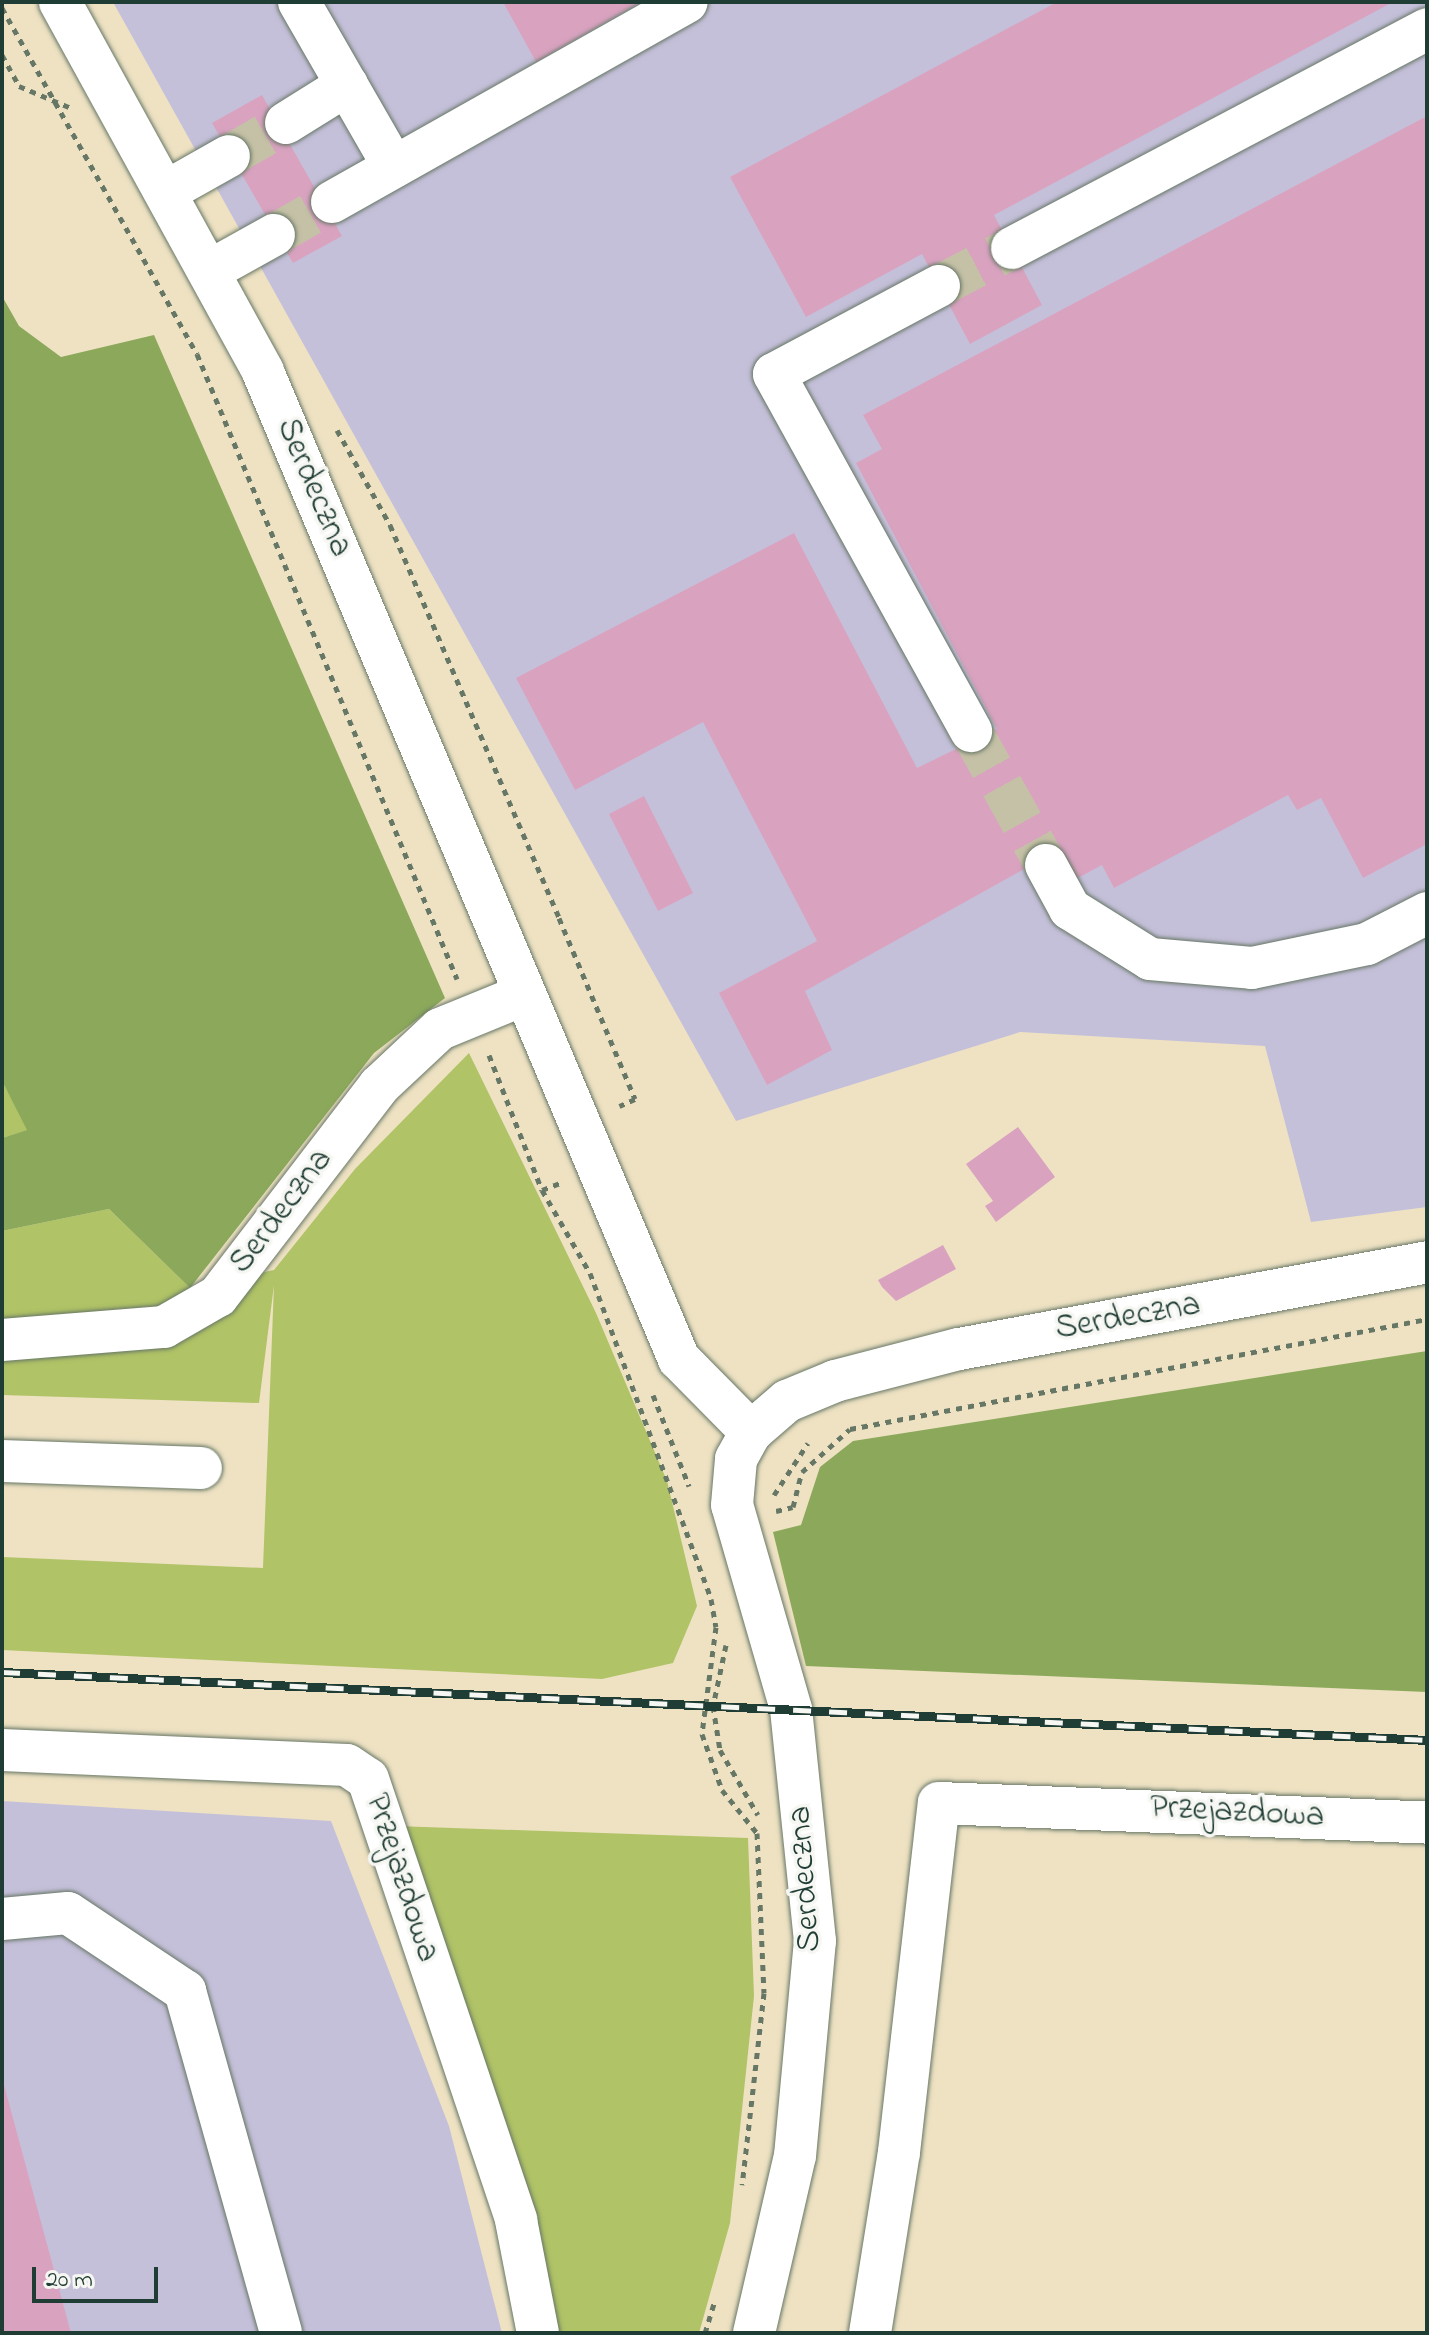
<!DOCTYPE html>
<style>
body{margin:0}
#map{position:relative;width:1429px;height:2335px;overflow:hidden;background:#eee2c3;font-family:"Indie Flower",sans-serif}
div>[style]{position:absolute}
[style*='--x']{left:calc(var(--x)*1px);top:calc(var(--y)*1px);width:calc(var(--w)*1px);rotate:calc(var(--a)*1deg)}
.industrial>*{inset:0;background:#c5c0da}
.green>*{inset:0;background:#b0c366}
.forest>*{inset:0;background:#8ca95b}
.building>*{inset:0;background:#d9a3c0}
.minor-tunnel>*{height:42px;margin-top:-21px;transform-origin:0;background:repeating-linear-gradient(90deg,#c5c1a6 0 42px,transparent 0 63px)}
.path>*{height:5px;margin-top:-2.5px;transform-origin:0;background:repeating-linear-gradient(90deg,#677766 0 6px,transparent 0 12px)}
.roads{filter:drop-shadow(0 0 2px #677766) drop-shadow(0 0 2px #677766)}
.minor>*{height:42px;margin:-21px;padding:0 21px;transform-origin:21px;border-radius:21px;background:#fff}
.rail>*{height:9px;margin-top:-4.5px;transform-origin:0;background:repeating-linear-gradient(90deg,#f6f6f2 0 18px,#1f3d34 0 36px);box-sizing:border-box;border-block:2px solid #1f3d34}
span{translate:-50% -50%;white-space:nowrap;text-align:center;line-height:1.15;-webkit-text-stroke:7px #f6f6f2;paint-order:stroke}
.street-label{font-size:34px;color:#1f3d34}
.frame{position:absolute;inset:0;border:4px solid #1f3d34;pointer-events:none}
.scale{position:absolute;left:32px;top:2267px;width:126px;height:36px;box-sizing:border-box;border:4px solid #1f3d34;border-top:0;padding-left:10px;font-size:24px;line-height:28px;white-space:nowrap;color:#1f3d34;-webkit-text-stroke:6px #f6f6f2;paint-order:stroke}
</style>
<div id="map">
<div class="industrial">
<div style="clip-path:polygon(113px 2px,1427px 2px,1427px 1207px,1311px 1222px,1265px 1046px,1020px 1032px,736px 1121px)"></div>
<div style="clip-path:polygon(2px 1801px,331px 1821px,449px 2126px,502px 2333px,2px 2333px)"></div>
</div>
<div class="green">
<div style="clip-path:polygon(469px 1053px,596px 1313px,667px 1481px,697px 1606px,673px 1663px,602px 1679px,2px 1650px,2px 1557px,263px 1568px,274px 1285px,259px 1403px,2px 1395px,2px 1231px,109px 1209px,190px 1288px,274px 1270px,355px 1169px)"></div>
<div style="clip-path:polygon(2px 1081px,28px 1130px,2px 1138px)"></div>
<div style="clip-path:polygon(395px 1826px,748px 1838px,754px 1996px,730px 2223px,699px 2333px,550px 2333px)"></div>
</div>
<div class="forest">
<div style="clip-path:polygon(2px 296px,19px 326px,61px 357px,154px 335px,445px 998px,374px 1053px,190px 1288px,109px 1209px,2px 1231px,2px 1138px,27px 1130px,2px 1081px)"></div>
<div style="clip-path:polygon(1427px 1351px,1427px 1692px,806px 1666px,773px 1532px,801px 1525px,820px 1467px,853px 1441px)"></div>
</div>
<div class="building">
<div style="clip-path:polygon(503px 2px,641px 2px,536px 62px)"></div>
<div style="clip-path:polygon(1057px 2px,1393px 2px,994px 215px,1042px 305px,970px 344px,922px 254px,806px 317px,730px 177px)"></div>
<div style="clip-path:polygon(262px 95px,342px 236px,293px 263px,212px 123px)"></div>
<div style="clip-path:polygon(1427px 116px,1427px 844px,1363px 878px,1321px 798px,1297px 810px,1288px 795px,1114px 888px,1102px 865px,1076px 879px,1060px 849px,805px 991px,832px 1050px,767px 1085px,719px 993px,817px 941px,703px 722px,575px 790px,516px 678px,794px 533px,917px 768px,997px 729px,856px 463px,882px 449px,863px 415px)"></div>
<div style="clip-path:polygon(644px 796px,693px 893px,658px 911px,609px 814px)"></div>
<div style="clip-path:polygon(1018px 1127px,1055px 1177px,996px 1222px,985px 1206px,993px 1201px,966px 1164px)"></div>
<div style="clip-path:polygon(943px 1245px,956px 1269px,896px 1301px,882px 1287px,878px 1280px)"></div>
<div style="clip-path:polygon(3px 2081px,71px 2333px,2px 2333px)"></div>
</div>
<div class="minor-tunnel">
<div style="--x:229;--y:156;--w:66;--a:-30.1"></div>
<div style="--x:274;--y:235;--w:67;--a:-29.6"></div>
<div style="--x:939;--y:286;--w:82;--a:-27.5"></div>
<div style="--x:971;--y:731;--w:154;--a:60.8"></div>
</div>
<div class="path">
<div style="--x:2;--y:8;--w:397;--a:60.6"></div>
<div style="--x:197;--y:354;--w:677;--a:67.41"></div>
<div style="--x:2;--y:55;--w:35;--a:61"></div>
<div style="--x:19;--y:86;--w:56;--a:22.9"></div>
<div style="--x:337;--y:430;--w:109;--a:60.8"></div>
<div style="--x:390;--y:525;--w:428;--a:66.7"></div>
<div style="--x:559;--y:918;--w:196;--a:67.2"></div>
<div style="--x:635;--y:1099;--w:17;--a:156"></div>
<div style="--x:489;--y:1055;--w:145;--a:68.6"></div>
<div style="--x:542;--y:1190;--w:96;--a:60"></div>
<div style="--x:590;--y:1273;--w:348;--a:69.6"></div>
<div style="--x:711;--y:1599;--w:28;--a:80"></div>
<div style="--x:716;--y:1627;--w:108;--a:97.5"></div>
<div style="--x:702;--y:1734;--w:59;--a:70.3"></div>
<div style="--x:722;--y:1790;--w:55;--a:50.9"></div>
<div style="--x:757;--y:1833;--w:160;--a:87.5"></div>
<div style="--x:764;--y:1993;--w:193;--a:96.5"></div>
<div style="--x:542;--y:1190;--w:19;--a:-21"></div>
<div style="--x:653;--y:1395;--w:98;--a:68.4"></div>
<div style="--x:774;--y:1495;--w:62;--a:-56.8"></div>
<div style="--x:776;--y:1511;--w:17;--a:-13"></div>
<div style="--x:793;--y:1507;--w:36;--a:-76"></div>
<div style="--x:802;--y:1472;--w:64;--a:-41.9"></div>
<div style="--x:850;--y:1429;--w:587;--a:-10.79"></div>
<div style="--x:726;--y:1645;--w:62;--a:102"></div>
<div style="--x:713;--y:1706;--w:45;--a:81"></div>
<div style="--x:720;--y:1750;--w:75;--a:59.7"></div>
<div style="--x:705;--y:2333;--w:31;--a:-73"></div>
</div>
<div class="roads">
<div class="minor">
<div style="--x:60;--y:2;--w:422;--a:61.2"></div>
<div style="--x:263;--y:372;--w:1071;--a:67.15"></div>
<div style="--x:679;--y:1359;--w:103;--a:45.4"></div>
<div style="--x:299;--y:2;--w:190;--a:60.1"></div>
<div style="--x:286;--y:123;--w:72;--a:-31.9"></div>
<div style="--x:167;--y:191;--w:71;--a:-29.4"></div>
<div style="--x:332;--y:202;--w:407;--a:-29.4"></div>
<div style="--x:1012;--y:248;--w:469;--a:-27.8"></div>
<div style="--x:211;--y:270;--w:72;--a:-29.1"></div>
<div style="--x:939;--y:286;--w:187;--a:151.9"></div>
<div style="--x:774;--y:374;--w:408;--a:61.1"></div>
<div style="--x:1046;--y:865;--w:50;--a:61.4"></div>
<div style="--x:1070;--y:909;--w:94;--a:32"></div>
<div style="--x:1150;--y:959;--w:102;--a:5"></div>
<div style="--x:1252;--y:968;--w:117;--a:-11.8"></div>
<div style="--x:1367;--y:944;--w:68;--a:-27.3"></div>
<div style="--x:2;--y:1340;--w:163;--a:-4.6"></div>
<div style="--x:164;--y:1327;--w:62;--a:-29.9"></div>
<div style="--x:218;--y:1296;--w:265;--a:-52.5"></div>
<div style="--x:379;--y:1086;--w:83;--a:-43.1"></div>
<div style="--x:440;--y:1029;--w:87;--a:-22.2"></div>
<div style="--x:2;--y:1461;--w:199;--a:2"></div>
<div style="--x:2;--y:1750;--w:345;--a:2.5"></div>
<div style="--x:347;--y:1765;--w:25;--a:34"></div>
<div style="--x:368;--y:1779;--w:465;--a:71.4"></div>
<div style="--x:516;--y:2220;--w:115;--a:79"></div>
<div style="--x:2;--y:1919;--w:66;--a:-5.2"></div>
<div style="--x:68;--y:1913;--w:141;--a:33.7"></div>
<div style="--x:185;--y:1991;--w:355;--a:74.3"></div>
<div style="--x:754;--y:2333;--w:182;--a:-77"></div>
<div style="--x:795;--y:2156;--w:216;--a:-84.7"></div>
<div style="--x:815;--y:1941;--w:233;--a:-95.9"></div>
<div style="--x:791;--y:1709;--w:212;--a:-106.1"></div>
<div style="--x:732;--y:1505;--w:46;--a:-85"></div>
<div style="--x:736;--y:1459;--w:31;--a:-61"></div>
<div style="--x:751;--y:1432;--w:48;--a:-40.7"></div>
<div style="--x:787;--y:1401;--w:52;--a:-22.6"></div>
<div style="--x:835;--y:1381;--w:128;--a:-14.5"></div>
<div style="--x:959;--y:1349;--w:476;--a:-10.5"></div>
<div style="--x:870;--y:2333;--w:183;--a:-80.9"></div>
<div style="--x:899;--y:2152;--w:351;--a:-83.5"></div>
<div style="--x:939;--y:1803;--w:488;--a:2.3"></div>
</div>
</div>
<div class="rail">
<div style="--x:2;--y:1672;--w:1427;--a:2.73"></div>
</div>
<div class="street-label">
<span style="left:313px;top:488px;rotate:67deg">Serdeczna</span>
<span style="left:282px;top:1212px;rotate:-53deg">Serdeczna</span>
<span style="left:1128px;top:1318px;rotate:-10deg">Serdeczna</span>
<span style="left:1237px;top:1813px;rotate:3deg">Przejazdowa</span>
<span style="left:401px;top:1878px;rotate:72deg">Przejazdowa</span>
<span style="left:806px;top:1879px;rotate:-94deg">Serdeczna</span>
</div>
<div class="frame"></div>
<div class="scale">20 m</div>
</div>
